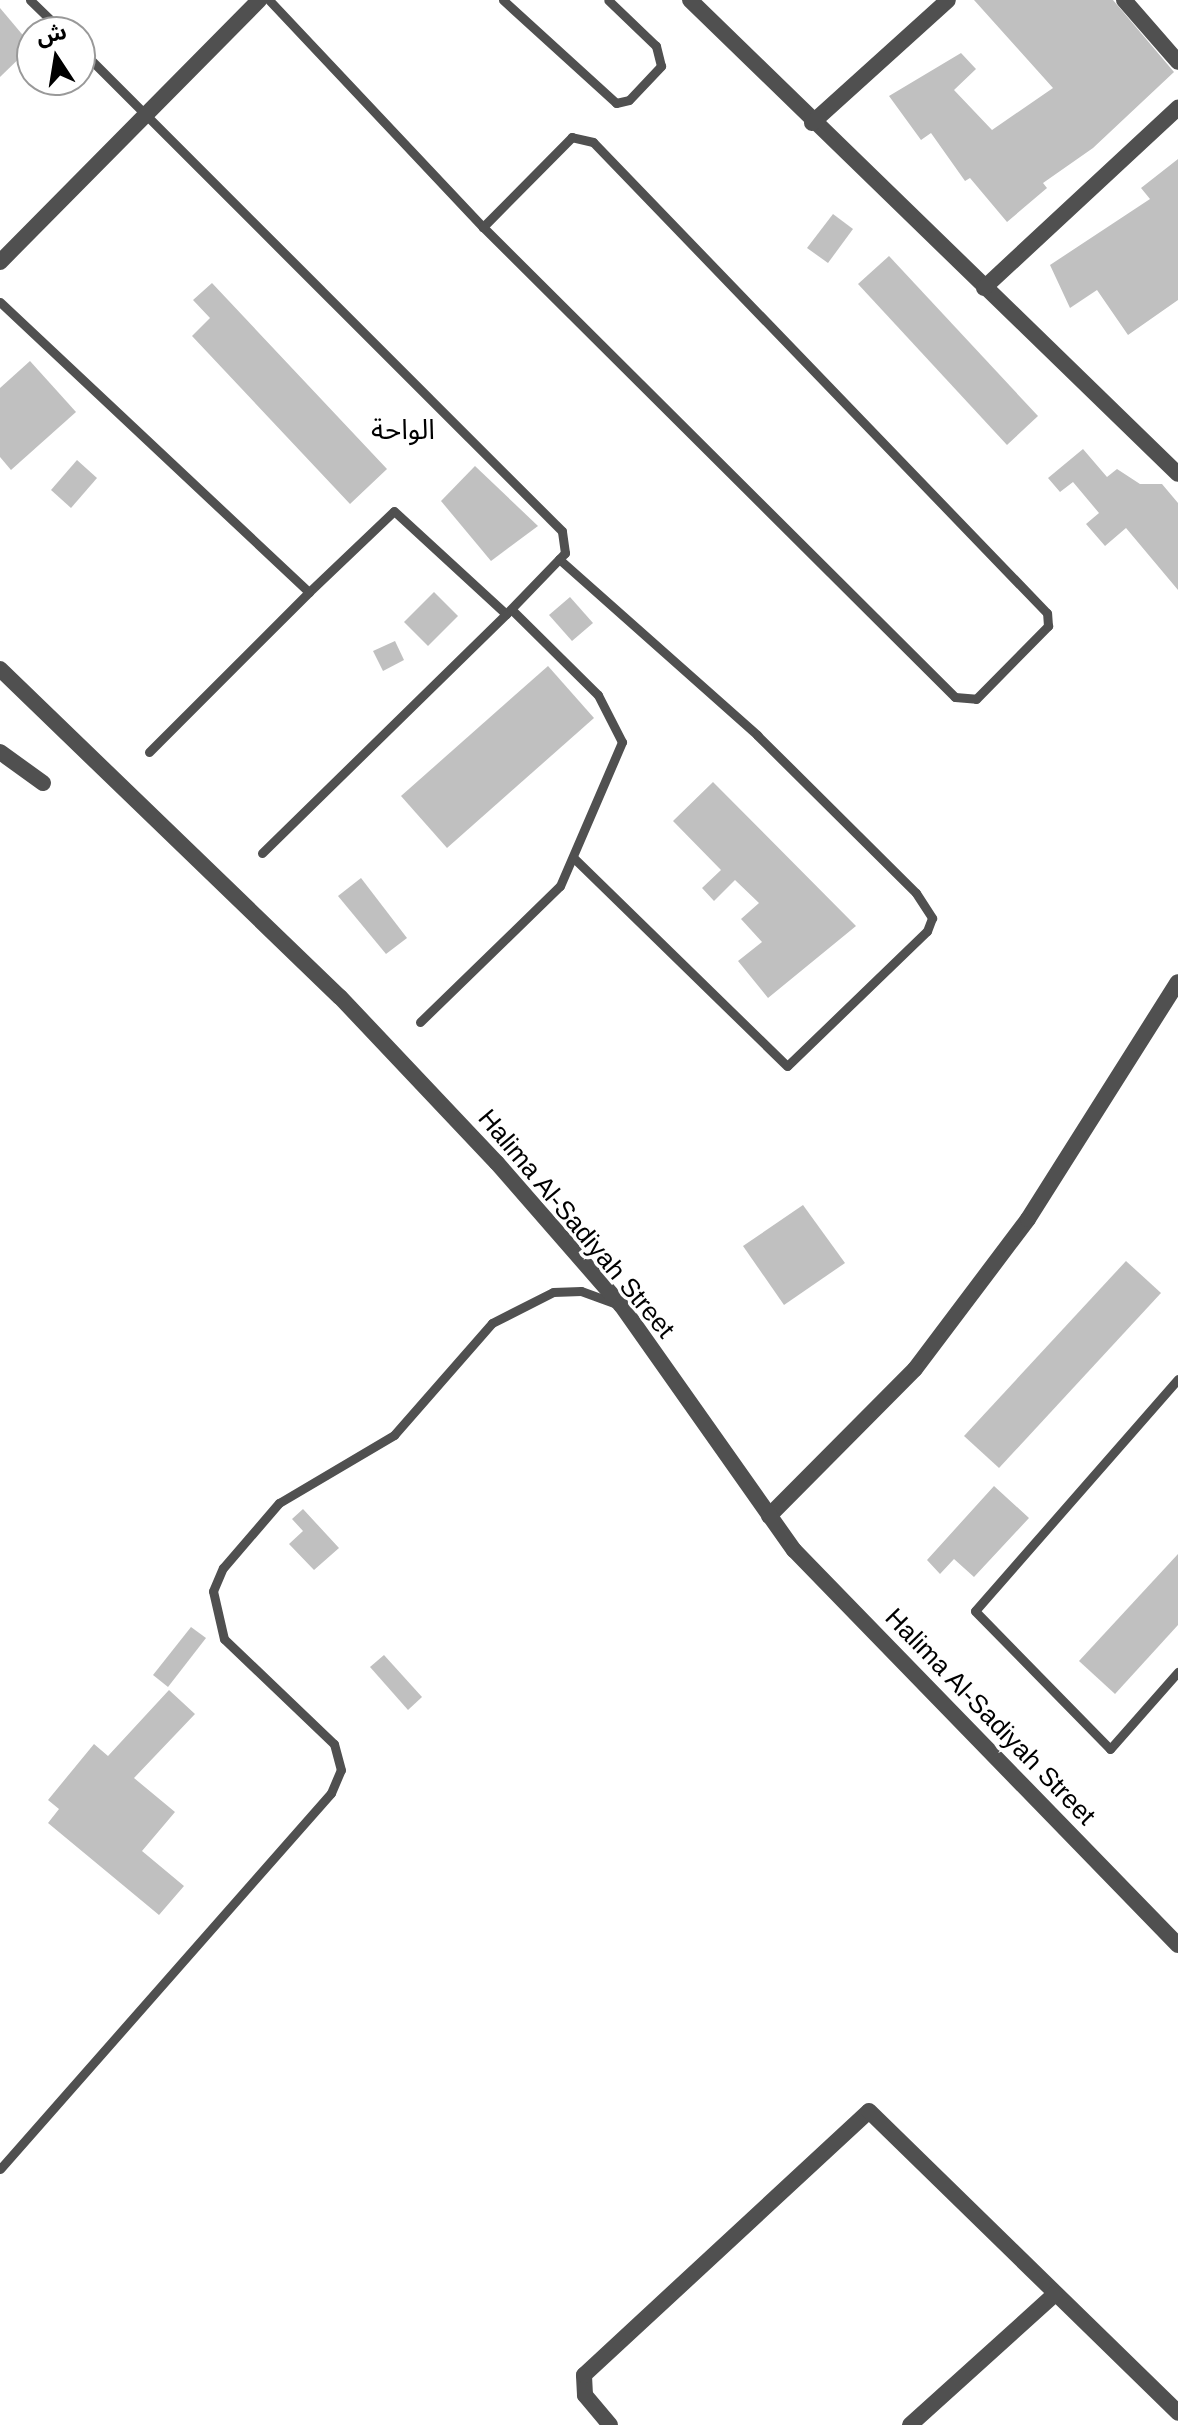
<!DOCTYPE html>
<meta charset="utf-8">
<style>
body{margin:0}
#map{position:relative;width:1178px;height:2425px;overflow:hidden;background:#fff;font-family:Helvetica,"Noto Sans Arabic",sans-serif}
div>[style]{position:absolute}
[style*='--x']{left:calc(var(--x)*1px);top:calc(var(--y)*1px);width:calc(var(--w)*1px);rotate:calc(var(--a)*1deg)}
.building>*{inset:0;background:#c0c0c0}
.service>*{height:9px;margin:-4.5px;padding:0 4.5px;transform-origin:4.5px;border-radius:4.5px;background:#505050}
.minor>*{height:16px;margin:-8px;padding:0 8px;transform-origin:8px;border-radius:8px;background:#505050}
.tertiary>*{height:16px;margin:-8px;padding:0 8px;transform-origin:8px;border-radius:8px;background:#505050}
span{translate:-50% -50%;white-space:nowrap;text-align:center;line-height:1.15;-webkit-text-stroke:7px #fff;paint-order:stroke}
.street-label{font-size:26px;color:#000}
.neighbourhood-label{font-size:28px;color:#000}
.north{position:absolute;left:16px;top:16px;width:80px;height:80px;box-sizing:border-box;background:#fff;border:2px solid #999;border-radius:50%;rotate:348deg;font-size:22px;font-weight:700;line-height:32px;text-align:center;color:#000}
.north::after{content:'';display:block;margin:auto;width:28px;height:36px;background:#000;clip-path:polygon(50% 0,100% 100%,50% 72%,0 100%)}
</style>
<div id="map">
<div class="building">
<div style="clip-path:polygon(974px 0,1113px 0,1174px 72px,1093px 148px,1043px 183px,1047px 188px,1007px 222px,970px 178px,965px 181px,931px 133px,921px 140px,889px 96px,961px 53px,976px 69px,954px 90px,992px 130px,1053px 88px)"></div>
<div style="clip-path:polygon(0 8px,32px 46px,0 77px)"></div>
<div style="clip-path:polygon(1178px 159px,1178px 300px,1128px 335px,1097px 290px,1070px 308px,1050px 265px,1150px 199px,1141px 188px)"></div>
<div style="clip-path:polygon(833px 214px,853px 229px,828px 263px,807px 248px)"></div>
<div style="clip-path:polygon(889px 256px,1038px 416px,1007px 445px,858px 284px)"></div>
<div style="clip-path:polygon(212px 283px,387px 469px,350px 504px,192px 336px,210px 318px,193px 300px)"></div>
<div style="clip-path:polygon(30px 361px,76px 412px,11px 470px,0 457px,0 388px)"></div>
<div style="clip-path:polygon(1083px 449px,1107px 477px,1117px 469px,1140px 484px,1162px 484px,1178px 503px,1178px 590px,1126px 528px,1105px 546px,1086px 524px,1099px 513px,1073px 482px,1060px 492px,1048px 478px)"></div>
<div style="clip-path:polygon(77px 460px,97px 478px,71px 508px,51px 490px)"></div>
<div style="clip-path:polygon(475px 466px,538px 526px,491px 561px,441px 501px)"></div>
<div style="clip-path:polygon(434px 592px,458px 616px,428px 646px,404px 622px)"></div>
<div style="clip-path:polygon(570px 597px,593px 623px,572px 641px,549px 615px)"></div>
<div style="clip-path:polygon(395px 641px,404px 660px,383px 671px,373px 651px)"></div>
<div style="clip-path:polygon(548px 666px,594px 718px,447px 848px,401px 796px)"></div>
<div style="clip-path:polygon(713px 782px,856px 926px,768px 998px,738px 961px,762px 942px,741px 919px,759px 903px,735px 880px,714px 901px,702px 888px,721px 870px,673px 821px)"></div>
<div style="clip-path:polygon(361px 878px,407px 938px,386px 954px,338px 896px)"></div>
<div style="clip-path:polygon(803px 1205px,845px 1263px,784px 1305px,743px 1246px)"></div>
<div style="clip-path:polygon(1126px 1261px,1161px 1293px,999px 1468px,964px 1436px)"></div>
<div style="clip-path:polygon(994px 1486px,1029px 1518px,974px 1577px,954px 1559px,940px 1574px,927px 1560px)"></div>
<div style="clip-path:polygon(303px 1509px,339px 1548px,314px 1570px,289px 1544px,303px 1531px,292px 1519px)"></div>
<div style="clip-path:polygon(1178px 1554px,1178px 1625px,1115px 1694px,1079px 1661px)"></div>
<div style="clip-path:polygon(191px 1627px,206px 1638px,168px 1687px,153px 1675px)"></div>
<div style="clip-path:polygon(384px 1655px,422px 1697px,408px 1710px,370px 1667px)"></div>
<div style="clip-path:polygon(169px 1690px,195px 1714px,134px 1778px,175px 1812px,142px 1851px,184px 1886px,159px 1915px,48px 1823px,59px 1809px,48px 1800px,94px 1744px,108px 1756px)"></div>
</div>
<div class="service">
<div style="--x:30;--y:0;--w:46;--a:44.1"></div>
<div style="--x:269;--y:0;--w:312;--a:46.7"></div>
<div style="--x:483;--y:227;--w:666;--a:44.88"></div>
<div style="--x:955;--y:697;--w:21;--a:5"></div>
<div style="--x:976;--y:699;--w:103;--a:-45.4"></div>
<div style="--x:1048;--y:626;--w:13;--a:-94"></div>
<div style="--x:1047;--y:613;--w:654;--a:-133.95"></div>
<div style="--x:593;--y:142;--w:22;--a:-167"></div>
<div style="--x:572;--y:137;--w:127;--a:134.7"></div>
<div style="--x:503;--y:0;--w:153;--a:42.3"></div>
<div style="--x:616;--y:103;--w:13;--a:-13"></div>
<div style="--x:629;--y:100;--w:47;--a:-46.7"></div>
<div style="--x:661;--y:66;--w:21;--a:-104"></div>
<div style="--x:656;--y:46;--w:66;--a:-136.2"></div>
<div style="--x:0;--y:302;--w:424;--a:43.2"></div>
<div style="--x:309;--y:592;--w:117;--a:-43.6"></div>
<div style="--x:394;--y:511;--w:152;--a:42.6"></div>
<div style="--x:506;--y:614;--w:85;--a:-46"></div>
<div style="--x:565;--y:553;--w:22;--a:-98"></div>
<div style="--x:562;--y:531;--w:682;--a:-135"></div>
<div style="--x:559;--y:559;--w:265;--a:41.6"></div>
<div style="--x:757;--y:735;--w:224;--a:44.8"></div>
<div style="--x:916;--y:893;--w:30;--a:57"></div>
<div style="--x:932;--y:918;--w:14;--a:111"></div>
<div style="--x:927;--y:931;--w:194;--a:136"></div>
<div style="--x:787;--y:1066;--w:299;--a:-135.7"></div>
<div style="--x:149;--y:752;--w:226;--a:-45"></div>
<div style="--x:262;--y:853;--w:342;--a:-44.4"></div>
<div style="--x:420;--y:1022;--w:195;--a:-44.2"></div>
<div style="--x:560;--y:886;--w:157;--a:-66.7"></div>
<div style="--x:622;--y:742;--w:53;--a:-117.1"></div>
<div style="--x:598;--y:695;--w:122;--a:-135.3"></div>
<div style="--x:1178;--y:1379;--w:308;--a:131.2"></div>
<div style="--x:975;--y:1611;--w:193;--a:45.6"></div>
<div style="--x:1110;--y:1749;--w:103;--a:-48.6"></div>
<div style="--x:0;--y:2169;--w:501;--a:-48.64"></div>
<div style="--x:331;--y:1793;--w:25;--a:-67"></div>
<div style="--x:341;--y:1770;--w:27;--a:-105"></div>
<div style="--x:334;--y:1744;--w:152;--a:-136.3"></div>
<div style="--x:224;--y:1639;--w:49;--a:-102.9"></div>
<div style="--x:213;--y:1591;--w:25;--a:-67"></div>
<div style="--x:223;--y:1568;--w:86;--a:-49.3"></div>
<div style="--x:279;--y:1503;--w:134;--a:-30.6"></div>
<div style="--x:394;--y:1435;--w:149;--a:-48.8"></div>
<div style="--x:492;--y:1323;--w:68;--a:-26.9"></div>
<div style="--x:553;--y:1292;--w:28;--a:-2"></div>
<div style="--x:581;--y:1291;--w:38;--a:20"></div>
</div>
<div class="minor">
<div style="--x:690;--y:0;--w:680;--a:44.17"></div>
<div style="--x:1124;--y:0;--w:82;--a:48.9"></div>
<div style="--x:812;--y:123;--w:183;--a:-42.1"></div>
<div style="--x:0;--y:262;--w:368;--a:-45.3"></div>
<div style="--x:984;--y:288;--w:265;--a:-42.9"></div>
<div style="--x:0;--y:752;--w:53;--a:35.8"></div>
<div style="--x:769;--y:1516;--w:207;--a:-45.2"></div>
<div style="--x:915;--y:1369;--w:188;--a:-53"></div>
<div style="--x:1028;--y:1219;--w:280;--a:-57.7"></div>
<div style="--x:610;--y:2425;--w:39;--a:-130"></div>
<div style="--x:585;--y:2395;--w:20;--a:-93"></div>
<div style="--x:584;--y:2375;--w:388;--a:-42.8"></div>
<div style="--x:869;--y:2111;--w:432;--a:44.3"></div>
<div style="--x:910;--y:2425;--w:195;--a:-42.1"></div>
</div>
<div class="tertiary">
<div style="--x:0;--y:669;--w:472;--a:44"></div>
<div style="--x:340;--y:997;--w:228;--a:46.6"></div>
<div style="--x:497;--y:1163;--w:189;--a:48.9"></div>
<div style="--x:621;--y:1305;--w:300;--a:54.8"></div>
<div style="--x:794;--y:1550;--w:551;--a:45.81"></div>
</div>
<div class="street-label">
<span style="left:576px;top:1224px;rotate:50deg">Halima Al-Sadiyah Street</span>
<span style="left:990px;top:1717px;rotate:46deg">Halima Al-Sadiyah Street</span>
</div>
<div class="neighbourhood-label">
<span style="left:403px;top:430px">الواحة</span>
</div>
<div class="north">ش</div>
</div>
